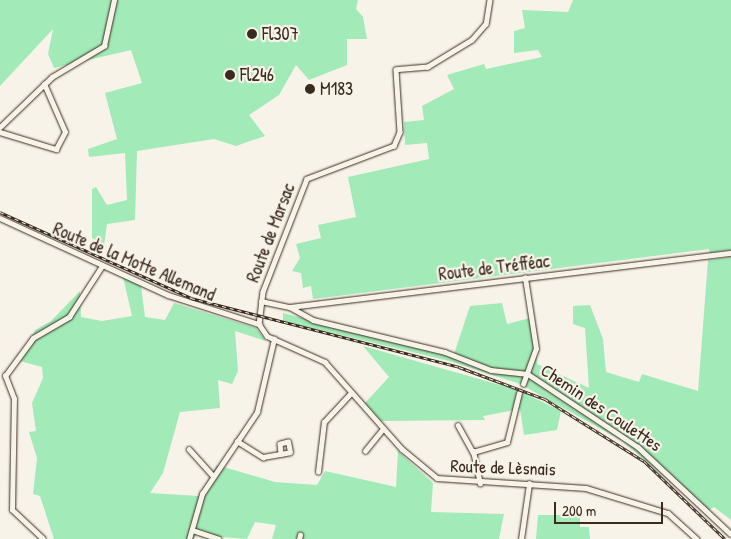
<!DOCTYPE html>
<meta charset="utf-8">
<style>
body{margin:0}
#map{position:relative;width:731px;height:539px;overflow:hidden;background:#f7f3e8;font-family:"Patrick Hand",sans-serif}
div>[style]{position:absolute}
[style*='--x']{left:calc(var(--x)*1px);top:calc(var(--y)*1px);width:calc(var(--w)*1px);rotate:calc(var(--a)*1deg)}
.green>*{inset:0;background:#a2eab8}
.roads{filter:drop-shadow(0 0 1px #3b2a1e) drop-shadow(0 0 1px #3b2a1e)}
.minor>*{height:4.5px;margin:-2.25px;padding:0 2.25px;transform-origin:2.25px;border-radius:2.25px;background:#f7f3e8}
.rail>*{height:3px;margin-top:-1.5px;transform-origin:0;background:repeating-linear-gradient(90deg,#f7f3e8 0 4px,#3b2a1e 0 8px);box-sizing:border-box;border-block:1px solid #3b2a1e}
.dots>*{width:14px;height:14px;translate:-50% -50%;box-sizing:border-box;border:2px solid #f7f3e8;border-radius:50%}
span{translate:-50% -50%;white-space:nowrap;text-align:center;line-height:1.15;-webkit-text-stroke:4.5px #f7f3e8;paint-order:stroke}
.poi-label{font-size:18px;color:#3b2a1e}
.left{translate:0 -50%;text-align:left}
.street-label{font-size:18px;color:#3b2a1e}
.scale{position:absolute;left:554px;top:502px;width:109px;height:22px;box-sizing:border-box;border:2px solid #3b2a1e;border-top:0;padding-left:6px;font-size:15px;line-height:18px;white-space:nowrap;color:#3b2a1e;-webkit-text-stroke:4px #f7f3e8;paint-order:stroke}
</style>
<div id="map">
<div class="green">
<div style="clip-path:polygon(0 0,358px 0,356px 9px,363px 17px,367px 39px,347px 39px,347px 65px,309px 80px,296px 65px,279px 95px,249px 115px,265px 136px,236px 146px,214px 139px,137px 151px,135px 220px,107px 224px,104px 246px,92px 238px,92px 189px,96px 187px,107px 205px,127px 200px,125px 153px,89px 157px,88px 149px,117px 139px,105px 93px,142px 83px,131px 50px,54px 68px,48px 54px,53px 29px,0 86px)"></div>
<div style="clip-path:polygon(573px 0,731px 0,731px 250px,710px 253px,709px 249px,313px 299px,311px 286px,303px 288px,301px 273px,292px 271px,300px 258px,296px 244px,321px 238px,318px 225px,356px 217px,348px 177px,429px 159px,427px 143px,405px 145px,404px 122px,424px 120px,422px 106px,454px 89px,447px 75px,484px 64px,486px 69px,542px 57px,538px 50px,514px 53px,514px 31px,525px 28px,522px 10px,568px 12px)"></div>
<div style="clip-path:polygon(731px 257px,731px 520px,714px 507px,706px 512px,621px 440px,520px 384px,449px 361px,283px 321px,283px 313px,453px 357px,470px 306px,502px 303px,507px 324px,534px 317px,537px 364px,589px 388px,585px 328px,573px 324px,573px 306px,590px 305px,603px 339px,606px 372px,639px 382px,642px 374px,698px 391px,708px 260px)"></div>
<div style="clip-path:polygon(123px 277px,141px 285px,145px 317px,165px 320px,174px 303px,256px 328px,266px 341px,235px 331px,238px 371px,232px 384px,218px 380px,220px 408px,180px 412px,163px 473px,150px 493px,199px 496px,217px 465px,275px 482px,317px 485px,325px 471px,396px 487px,398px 451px,433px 483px,431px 512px,504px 514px,499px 539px,272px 539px,276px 525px,255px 522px,247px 539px,196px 535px,194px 539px,54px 539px,40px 496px,33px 494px,37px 458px,29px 432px,36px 431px,32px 403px,43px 378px,42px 367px,20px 361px,35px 330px,51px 321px,80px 291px,81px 317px,102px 321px,132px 316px)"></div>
<div style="clip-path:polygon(363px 346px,518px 390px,561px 411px,557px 430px,524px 435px,520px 409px,483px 416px,485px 420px,381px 421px,365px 403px,389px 377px)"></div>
<div style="clip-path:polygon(538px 515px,580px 515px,580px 527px,589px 527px,590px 539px,536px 539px)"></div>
</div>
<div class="roads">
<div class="minor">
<div style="--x:490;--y:0;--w:24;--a:99"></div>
<div style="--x:486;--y:24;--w:21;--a:131"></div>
<div style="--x:472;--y:40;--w:52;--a:148.5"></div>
<div style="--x:428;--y:67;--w:32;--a:175"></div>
<div style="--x:396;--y:70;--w:62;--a:86.3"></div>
<div style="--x:400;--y:132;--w:15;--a:113"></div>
<div style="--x:394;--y:146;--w:93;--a:159.2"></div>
<div style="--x:307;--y:179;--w:121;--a:111.3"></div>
<div style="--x:263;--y:292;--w:32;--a:97"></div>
<div style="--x:259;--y:324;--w:14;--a:56"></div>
<div style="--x:267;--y:336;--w:64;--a:24.1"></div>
<div style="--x:325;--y:362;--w:116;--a:48.5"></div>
<div style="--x:402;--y:449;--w:45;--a:39.6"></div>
<div style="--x:437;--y:478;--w:149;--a:3.8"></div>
<div style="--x:586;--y:488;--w:86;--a:17"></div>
<div style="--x:668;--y:513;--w:39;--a:42"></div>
<div style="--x:0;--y:127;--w:72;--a:-43.9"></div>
<div style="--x:52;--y:77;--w:61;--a:-30.8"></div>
<div style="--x:104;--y:46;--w:47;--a:-77.7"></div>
<div style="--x:0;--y:132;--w:59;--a:16.9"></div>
<div style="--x:56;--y:149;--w:19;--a:-62"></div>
<div style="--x:65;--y:132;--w:52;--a:-113.6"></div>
<div style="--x:0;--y:218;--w:185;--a:24.6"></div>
<div style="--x:168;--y:295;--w:96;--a:17.7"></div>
<div style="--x:261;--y:301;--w:30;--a:12"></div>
<div style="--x:290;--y:307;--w:444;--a:-7"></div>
<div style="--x:290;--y:307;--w:26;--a:29"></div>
<div style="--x:313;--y:320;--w:136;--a:13.6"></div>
<div style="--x:445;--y:352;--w:49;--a:21.4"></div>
<div style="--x:491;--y:370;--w:37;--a:6"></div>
<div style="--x:528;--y:374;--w:132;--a:33.6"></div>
<div style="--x:638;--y:447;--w:127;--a:43.1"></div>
<div style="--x:523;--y:384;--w:37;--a:-70"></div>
<div style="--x:536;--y:349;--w:72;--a:-98.8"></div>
<div style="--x:458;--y:425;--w:31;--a:61"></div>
<div style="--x:237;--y:441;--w:31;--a:32"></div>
<div style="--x:263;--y:457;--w:27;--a:-10"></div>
<div style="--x:290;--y:452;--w:10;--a:-101"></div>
<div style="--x:288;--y:442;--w:8;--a:166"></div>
<div style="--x:280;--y:444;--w:10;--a:84"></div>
<div style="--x:189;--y:449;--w:36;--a:48"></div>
<div style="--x:365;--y:451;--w:28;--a:-51"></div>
<div style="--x:318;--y:472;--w:50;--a:-83.2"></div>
<div style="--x:324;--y:422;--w:40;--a:-47"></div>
<div style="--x:480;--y:484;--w:33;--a:-102"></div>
<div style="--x:473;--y:452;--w:35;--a:-16"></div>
<div style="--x:507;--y:442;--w:50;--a:-76.2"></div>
<div style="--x:192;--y:530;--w:28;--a:18"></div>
<div style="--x:43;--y:539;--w:42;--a:-136.9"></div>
<div style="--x:12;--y:510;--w:111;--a:-89"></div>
<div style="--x:14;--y:399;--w:25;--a:-111"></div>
<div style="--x:5;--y:376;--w:47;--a:-53.6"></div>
<div style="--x:33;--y:338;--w:42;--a:-30.3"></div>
<div style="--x:69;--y:317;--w:61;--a:-57.1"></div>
<div style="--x:189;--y:539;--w:47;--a:-73.9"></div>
<div style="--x:202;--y:494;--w:99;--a:-56.1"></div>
<div style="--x:257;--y:412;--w:75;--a:-76.9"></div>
<div style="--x:299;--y:539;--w:4;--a:-76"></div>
<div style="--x:521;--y:539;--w:56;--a:-81.7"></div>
</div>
</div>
<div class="rail">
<div style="--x:0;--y:212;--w:209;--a:24.2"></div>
<div style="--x:191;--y:298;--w:277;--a:14.4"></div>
<div style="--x:459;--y:367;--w:92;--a:20.4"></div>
<div style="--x:545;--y:399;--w:117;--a:32.1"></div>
<div style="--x:644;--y:461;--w:112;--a:43.9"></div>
</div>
<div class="dots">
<div style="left:252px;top:34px;background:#3b2a1e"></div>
<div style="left:230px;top:75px;background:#3b2a1e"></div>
<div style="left:310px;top:89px;background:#3b2a1e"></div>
</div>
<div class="poi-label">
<span class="left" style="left:262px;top:34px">Fl307</span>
<span class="left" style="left:240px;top:75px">Fl246</span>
<span class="left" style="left:320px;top:89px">M183</span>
</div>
<div class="street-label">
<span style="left:271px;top:233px;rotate:-69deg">Route de Marsac</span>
<span style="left:134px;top:262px;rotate:23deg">Route de la Motte Allemand</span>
<span style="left:494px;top:268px;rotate:-7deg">Route de Tréfféac</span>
<span style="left:601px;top:408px;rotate:34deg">Chemin des Coulettes</span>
<span style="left:503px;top:468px;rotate:2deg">Route de Lèsnais</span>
</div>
<div class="scale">200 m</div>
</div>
